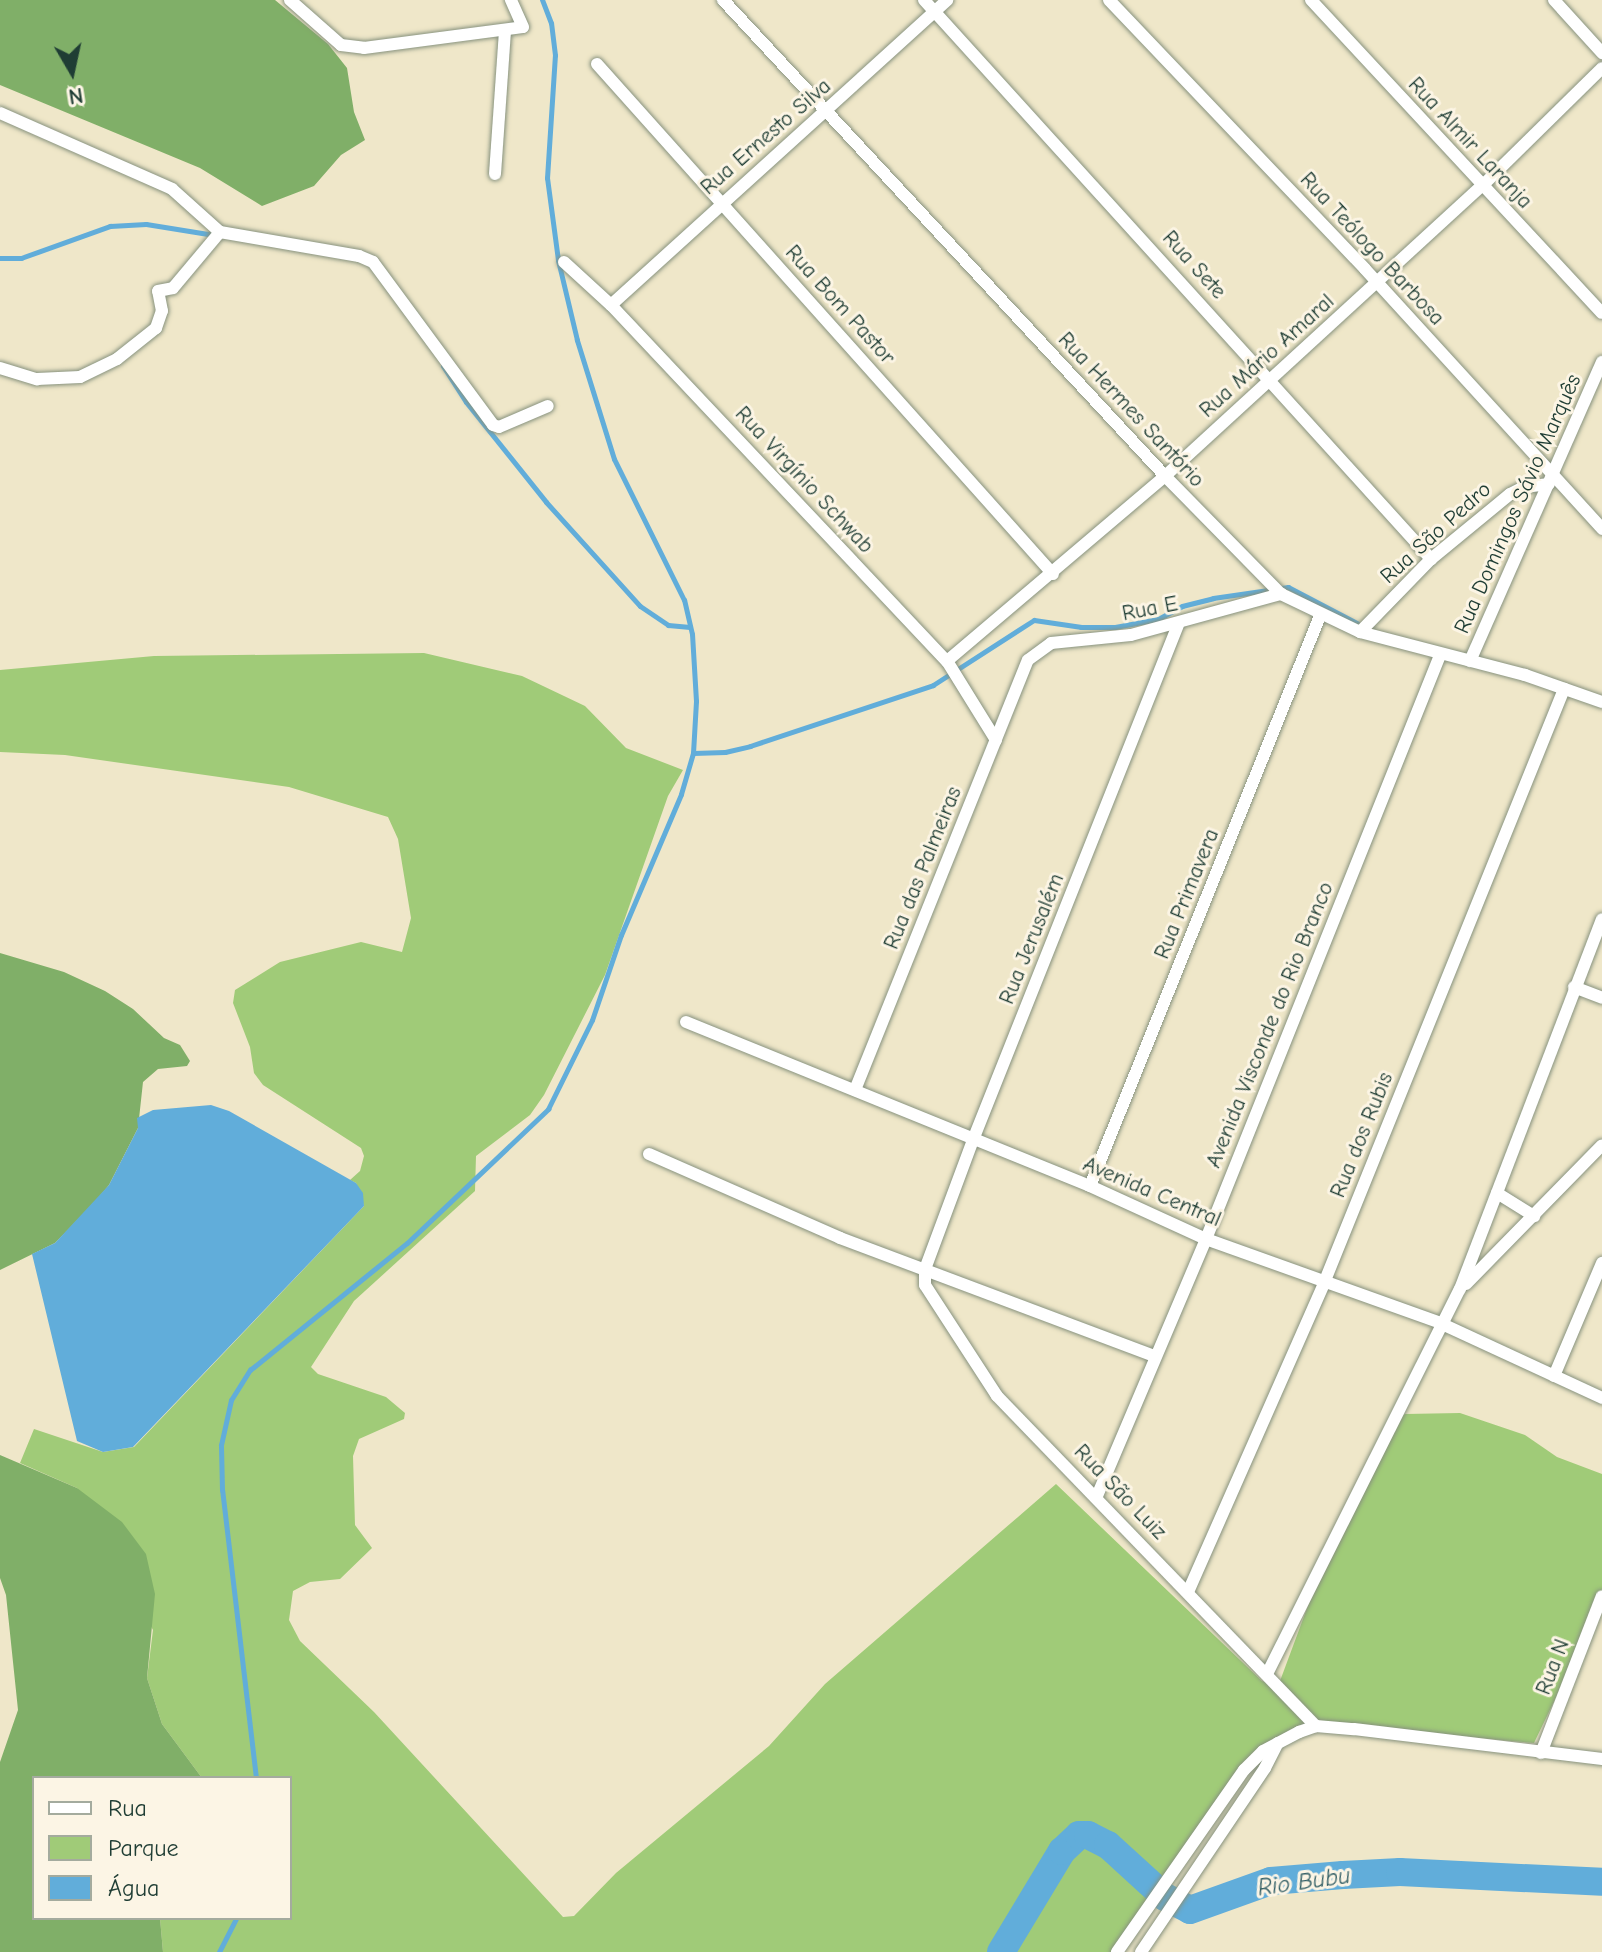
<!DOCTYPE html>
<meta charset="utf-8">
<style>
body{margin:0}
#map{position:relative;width:1602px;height:1952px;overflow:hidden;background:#efe7c9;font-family:"Comic Neue",sans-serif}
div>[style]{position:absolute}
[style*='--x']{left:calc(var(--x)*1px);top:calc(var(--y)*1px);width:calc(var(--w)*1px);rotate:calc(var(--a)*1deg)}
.green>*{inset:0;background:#a0cb78}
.forest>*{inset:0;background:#80af68}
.water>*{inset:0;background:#61adda}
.stream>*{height:5px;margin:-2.5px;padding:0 2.5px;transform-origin:2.5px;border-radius:2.5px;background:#61adda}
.river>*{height:28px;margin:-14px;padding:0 14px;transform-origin:14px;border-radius:14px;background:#61adda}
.roads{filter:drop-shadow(0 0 2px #87927e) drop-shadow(0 0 2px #87927e)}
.street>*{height:12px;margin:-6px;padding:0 6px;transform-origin:6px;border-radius:6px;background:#fff}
span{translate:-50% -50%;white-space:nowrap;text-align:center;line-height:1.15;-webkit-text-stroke:6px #fcf5e5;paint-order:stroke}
.street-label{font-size:22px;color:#1f3d34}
.water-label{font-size:24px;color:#335f66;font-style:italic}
.legend{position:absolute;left:32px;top:1776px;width:260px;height:144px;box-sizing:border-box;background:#fcf5e5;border:2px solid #a4ab9e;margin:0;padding:10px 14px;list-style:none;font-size:24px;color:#1f3d34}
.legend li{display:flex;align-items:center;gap:16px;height:40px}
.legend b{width:40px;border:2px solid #a4ab9e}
.north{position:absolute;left:32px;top:32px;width:80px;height:80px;-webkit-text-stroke:6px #fcf5e5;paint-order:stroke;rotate:171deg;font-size:22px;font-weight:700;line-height:32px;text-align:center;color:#1f3d34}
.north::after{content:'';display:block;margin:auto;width:28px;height:36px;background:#1f3d34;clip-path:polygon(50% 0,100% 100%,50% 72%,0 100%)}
</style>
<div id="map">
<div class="green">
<div style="clip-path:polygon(424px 653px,522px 676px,585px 706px,626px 748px,683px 770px,668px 796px,605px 975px,544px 1095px,530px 1115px,476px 1156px,475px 1191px,354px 1301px,311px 1367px,318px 1374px,386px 1397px,405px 1413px,404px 1419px,359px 1439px,353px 1456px,355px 1525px,372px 1548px,340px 1579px,310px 1582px,293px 1591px,289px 1620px,300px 1641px,374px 1712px,563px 1917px,574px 1916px,616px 1873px,769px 1746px,825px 1684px,1056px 1484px,1262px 1681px,1273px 1684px,1280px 1681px,1319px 1576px,1396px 1419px,1405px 1414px,1460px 1413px,1525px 1435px,1557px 1457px,1602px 1474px,1602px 1602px,1534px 1743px,1324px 1725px,1235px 1773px,1111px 1952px,163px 1952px,160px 1918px,290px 1918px,290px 1778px,202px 1778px,162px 1724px,147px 1678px,153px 1630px,77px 1488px,20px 1463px,34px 1429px,103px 1452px,134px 1447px,364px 1206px,356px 1183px,350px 1180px,360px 1171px,364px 1156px,361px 1148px,263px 1085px,254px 1073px,250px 1047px,233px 1003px,235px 990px,280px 962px,361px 942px,402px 952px,411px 918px,398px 839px,388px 817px,289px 787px,65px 755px,0 752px,0 670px,154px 656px)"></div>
</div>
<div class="forest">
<div style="clip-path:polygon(0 0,275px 0,328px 44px,347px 68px,354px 112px,365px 140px,341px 155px,314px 186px,262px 206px,200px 168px,0 85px)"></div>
<div style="clip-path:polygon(0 953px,64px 972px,105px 991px,133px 1009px,164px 1038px,180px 1045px,190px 1061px,187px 1066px,158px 1069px,143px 1082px,138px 1128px,109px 1185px,94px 1203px,55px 1243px,0 1270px)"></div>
<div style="clip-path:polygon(0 1455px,77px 1488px,122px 1522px,146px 1554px,155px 1594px,147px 1678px,162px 1724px,202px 1778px,34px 1778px,34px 1918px,160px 1918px,163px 1952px,0 1952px,0 1762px,18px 1710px,6px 1595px,0 1578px)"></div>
</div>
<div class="water">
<div style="clip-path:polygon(211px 1105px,229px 1111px,356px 1183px,363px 1193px,364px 1206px,133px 1447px,103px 1452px,77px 1441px,32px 1254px,55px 1243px,109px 1185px,138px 1128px,137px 1118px,153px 1110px)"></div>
</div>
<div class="stream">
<div style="--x:0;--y:258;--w:21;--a:0"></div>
<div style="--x:21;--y:258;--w:95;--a:-19.8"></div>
<div style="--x:110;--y:226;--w:36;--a:-3"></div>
<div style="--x:146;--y:224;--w:69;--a:9.2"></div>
<div style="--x:443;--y:366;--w:43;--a:57.4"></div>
<div style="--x:466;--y:402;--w:128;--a:51.3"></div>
<div style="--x:546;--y:502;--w:140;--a:47.9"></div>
<div style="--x:640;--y:606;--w:34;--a:34"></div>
<div style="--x:668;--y:625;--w:22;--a:5"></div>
<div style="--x:693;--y:753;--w:32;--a:-2"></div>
<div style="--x:725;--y:752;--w:26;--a:-13"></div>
<div style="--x:750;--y:746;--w:193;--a:-18.4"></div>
<div style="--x:933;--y:685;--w:120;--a:-32.8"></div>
<div style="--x:1034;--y:620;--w:48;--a:8.5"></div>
<div style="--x:1081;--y:627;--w:34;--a:0"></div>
<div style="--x:1115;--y:627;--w:44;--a:-10.5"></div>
<div style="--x:1158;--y:619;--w:27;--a:-28"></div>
<div style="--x:1182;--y:606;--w:32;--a:-14"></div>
<div style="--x:1213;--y:598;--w:76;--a:-8.3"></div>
<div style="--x:1288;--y:587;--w:78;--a:27.6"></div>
<div style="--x:256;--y:1778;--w:290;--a:-96.7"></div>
<div style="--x:222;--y:1490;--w:45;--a:-91.3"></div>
<div style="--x:221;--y:1445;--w:46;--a:-77.5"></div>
<div style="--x:231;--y:1400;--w:36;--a:-58"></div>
<div style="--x:250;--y:1370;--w:202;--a:-39"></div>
<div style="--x:407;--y:1243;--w:195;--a:-43.5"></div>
<div style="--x:548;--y:1109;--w:99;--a:-63.7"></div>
<div style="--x:592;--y:1020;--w:90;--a:-71.2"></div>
<div style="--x:621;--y:935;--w:153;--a:-66.9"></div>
<div style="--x:681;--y:794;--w:43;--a:-73.7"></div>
<div style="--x:693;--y:753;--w:52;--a:-86.7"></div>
<div style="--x:696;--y:701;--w:67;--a:-93.4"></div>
<div style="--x:692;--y:634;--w:35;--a:-103"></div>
<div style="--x:684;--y:600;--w:157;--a:-116.4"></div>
<div style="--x:614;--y:459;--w:125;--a:-107.3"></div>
<div style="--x:577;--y:340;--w:82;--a:-103.4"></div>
<div style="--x:558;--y:260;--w:83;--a:-97.6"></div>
<div style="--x:547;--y:178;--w:123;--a:-86.3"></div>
<div style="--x:555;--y:55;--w:32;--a:-97"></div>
<div style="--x:551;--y:23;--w:25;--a:-111"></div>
<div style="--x:219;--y:1952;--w:38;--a:-63"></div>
</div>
<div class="river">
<div style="--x:1001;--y:1952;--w:118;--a:-58.9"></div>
<div style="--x:1062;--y:1851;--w:23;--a:-43"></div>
<div style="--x:1079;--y:1835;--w:9;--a:0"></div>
<div style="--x:1088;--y:1835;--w:22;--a:27"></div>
<div style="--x:1108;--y:1845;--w:77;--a:42.4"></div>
<div style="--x:1165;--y:1897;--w:28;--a:27"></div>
<div style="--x:1190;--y:1910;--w:86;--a:-19.7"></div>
<div style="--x:1271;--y:1881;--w:72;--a:-4.8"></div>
<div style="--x:1343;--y:1875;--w:57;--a:-3"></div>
<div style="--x:1400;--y:1872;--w:202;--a:2.8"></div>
</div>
<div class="roads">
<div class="street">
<div style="--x:290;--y:0;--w:68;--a:41.4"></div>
<div style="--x:341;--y:45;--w:23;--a:7"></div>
<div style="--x:364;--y:48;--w:160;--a:-7.5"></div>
<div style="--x:523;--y:27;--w:30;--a:-114"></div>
<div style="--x:723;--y:0;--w:650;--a:47.12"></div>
<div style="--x:1165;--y:476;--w:165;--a:45.5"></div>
<div style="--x:1281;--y:594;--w:88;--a:25.7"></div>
<div style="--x:1360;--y:632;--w:171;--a:14.6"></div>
<div style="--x:1525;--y:675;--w:82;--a:19.3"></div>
<div style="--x:924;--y:0;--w:755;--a:47.79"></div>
<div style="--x:1109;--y:0;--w:371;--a:46.4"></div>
<div style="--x:1365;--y:269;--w:352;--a:47.6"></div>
<div style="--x:1311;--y:0;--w:427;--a:47.1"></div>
<div style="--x:1554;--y:0;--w:72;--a:47.8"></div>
<div style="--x:597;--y:64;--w:684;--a:48.2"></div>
<div style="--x:0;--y:113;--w:188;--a:23.8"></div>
<div style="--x:172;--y:189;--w:64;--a:41.9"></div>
<div style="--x:220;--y:232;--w:141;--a:9.8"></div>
<div style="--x:359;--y:256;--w:15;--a:23"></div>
<div style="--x:373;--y:262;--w:202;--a:53.6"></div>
<div style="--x:493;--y:425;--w:6;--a:18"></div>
<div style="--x:499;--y:427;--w:53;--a:-23.2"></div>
<div style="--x:495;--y:174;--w:144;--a:-86"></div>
<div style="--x:564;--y:262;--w:64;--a:42.5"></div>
<div style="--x:611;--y:305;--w:490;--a:46.7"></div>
<div style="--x:947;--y:661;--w:93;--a:58.2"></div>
<div style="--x:611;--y:305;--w:454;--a:-42.2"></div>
<div style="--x:0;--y:368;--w:39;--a:17"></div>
<div style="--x:37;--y:379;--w:43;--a:-2.7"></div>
<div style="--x:80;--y:377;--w:41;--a:-25.9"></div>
<div style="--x:117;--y:359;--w:50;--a:-38.5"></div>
<div style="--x:156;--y:328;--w:18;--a:-71"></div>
<div style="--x:162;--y:311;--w:20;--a:-101"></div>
<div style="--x:158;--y:291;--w:15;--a:-11"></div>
<div style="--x:173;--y:288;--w:73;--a:-50"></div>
<div style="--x:1178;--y:625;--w:554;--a:111.71"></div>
<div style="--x:973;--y:1140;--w:138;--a:110.4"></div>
<div style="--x:925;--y:1269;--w:16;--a:90"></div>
<div style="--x:925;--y:1285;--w:132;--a:57"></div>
<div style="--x:997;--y:1396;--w:459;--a:46"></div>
<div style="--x:1360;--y:632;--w:102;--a:-45.8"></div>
<div style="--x:1431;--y:559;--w:102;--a:-39.4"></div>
<div style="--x:1510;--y:494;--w:16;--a:-27"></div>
<div style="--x:1524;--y:487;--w:25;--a:-7"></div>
<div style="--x:947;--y:661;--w:286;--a:-40.3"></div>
<div style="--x:1165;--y:476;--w:430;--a:-42.5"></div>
<div style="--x:1482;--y:186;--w:168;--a:-44.5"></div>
<div style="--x:1470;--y:661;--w:327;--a:-66.2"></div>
<div style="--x:1574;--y:987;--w:30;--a:21"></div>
<div style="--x:686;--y:1022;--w:436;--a:22.1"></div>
<div style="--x:1090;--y:1186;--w:128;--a:24.6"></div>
<div style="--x:1206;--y:1239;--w:249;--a:19.7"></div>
<div style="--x:1440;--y:1323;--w:179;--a:24.8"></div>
<div style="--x:855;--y:1090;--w:463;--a:-68.1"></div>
<div style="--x:1028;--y:660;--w:29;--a:-36"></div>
<div style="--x:1051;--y:643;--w:80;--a:-5.7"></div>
<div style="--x:1131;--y:635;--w:156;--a:-15.3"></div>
<div style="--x:649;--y:1154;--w:209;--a:23.7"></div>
<div style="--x:840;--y:1238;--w:335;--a:20.6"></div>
<div style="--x:1090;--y:1186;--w:615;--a:-68.03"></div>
<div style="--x:1497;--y:1193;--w:44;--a:31.9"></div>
<div style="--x:1466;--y:1284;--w:194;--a:-45.6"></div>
<div style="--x:1554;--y:1376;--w:123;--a:-67"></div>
<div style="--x:1097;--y:1496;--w:279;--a:-67"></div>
<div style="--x:1206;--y:1239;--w:629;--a:-68.16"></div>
<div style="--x:1188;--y:1592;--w:338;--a:-66.2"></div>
<div style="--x:1324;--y:1283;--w:641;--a:-68"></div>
<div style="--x:1268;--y:1672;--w:428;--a:-63.4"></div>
<div style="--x:1460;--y:1289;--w:396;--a:-69"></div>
<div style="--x:1541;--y:1753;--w:168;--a:-68.8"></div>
<div style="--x:1117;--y:1952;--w:222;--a:-55.1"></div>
<div style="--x:1244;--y:1770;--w:27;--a:-45"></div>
<div style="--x:1263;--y:1751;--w:41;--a:-27.8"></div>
<div style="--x:1299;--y:1732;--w:18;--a:-19"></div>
<div style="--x:1316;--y:1726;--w:38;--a:5"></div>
<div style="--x:1354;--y:1729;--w:250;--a:6.9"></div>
<div style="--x:1141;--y:1952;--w:222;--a:-56"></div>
<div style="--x:1265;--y:1768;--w:28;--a:-63"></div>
</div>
</div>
<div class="street-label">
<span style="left:766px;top:137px;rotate:-41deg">Rua Ernesto Silva</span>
<span style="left:1470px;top:143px;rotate:47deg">Rua Almir Laranja</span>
<span style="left:1372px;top:249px;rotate:47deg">Rua Teólogo Barbosa</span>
<span style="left:1194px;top:265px;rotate:48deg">Rua Sete</span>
<span style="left:840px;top:305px;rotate:48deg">Rua Bom Pastor</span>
<span style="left:1267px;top:356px;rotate:-42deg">Rua Mário Amaral</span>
<span style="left:1131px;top:410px;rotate:47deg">Rua Hermes Santório</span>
<span style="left:804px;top:480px;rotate:47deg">Rua Virgínio Schwab</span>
<span style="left:1518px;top:504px;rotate:-66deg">Rua Domingos Sávio Marquês</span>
<span style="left:1436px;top:533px;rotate:-42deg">Rua São Pedro</span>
<span style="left:1150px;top:609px;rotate:-11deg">Rua E</span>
<span style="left:923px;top:868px;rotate:-68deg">Rua das Palmeiras</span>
<span style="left:1187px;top:894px;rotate:-68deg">Rua Primavera</span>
<span style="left:1032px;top:939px;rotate:-68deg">Rua Jerusalém</span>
<span style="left:1270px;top:1025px;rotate:-68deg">Avenida Visconde do Rio Branco</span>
<span style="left:1362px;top:1135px;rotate:-68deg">Rua dos Rubis</span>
<span style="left:1152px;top:1192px;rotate:23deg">Avenida Central</span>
<span style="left:1120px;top:1492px;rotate:46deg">Rua São Luiz</span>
<span style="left:1553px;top:1667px;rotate:-69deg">Rua N</span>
</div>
<div class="water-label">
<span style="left:1304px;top:1882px;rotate:-8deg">Rio Bubu</span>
</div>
<ul class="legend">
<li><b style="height:10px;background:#fff"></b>Rua</li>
<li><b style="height:22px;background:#a0cb78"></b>Parque</li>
<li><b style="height:22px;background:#61adda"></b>Água</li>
</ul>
<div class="north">N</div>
</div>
